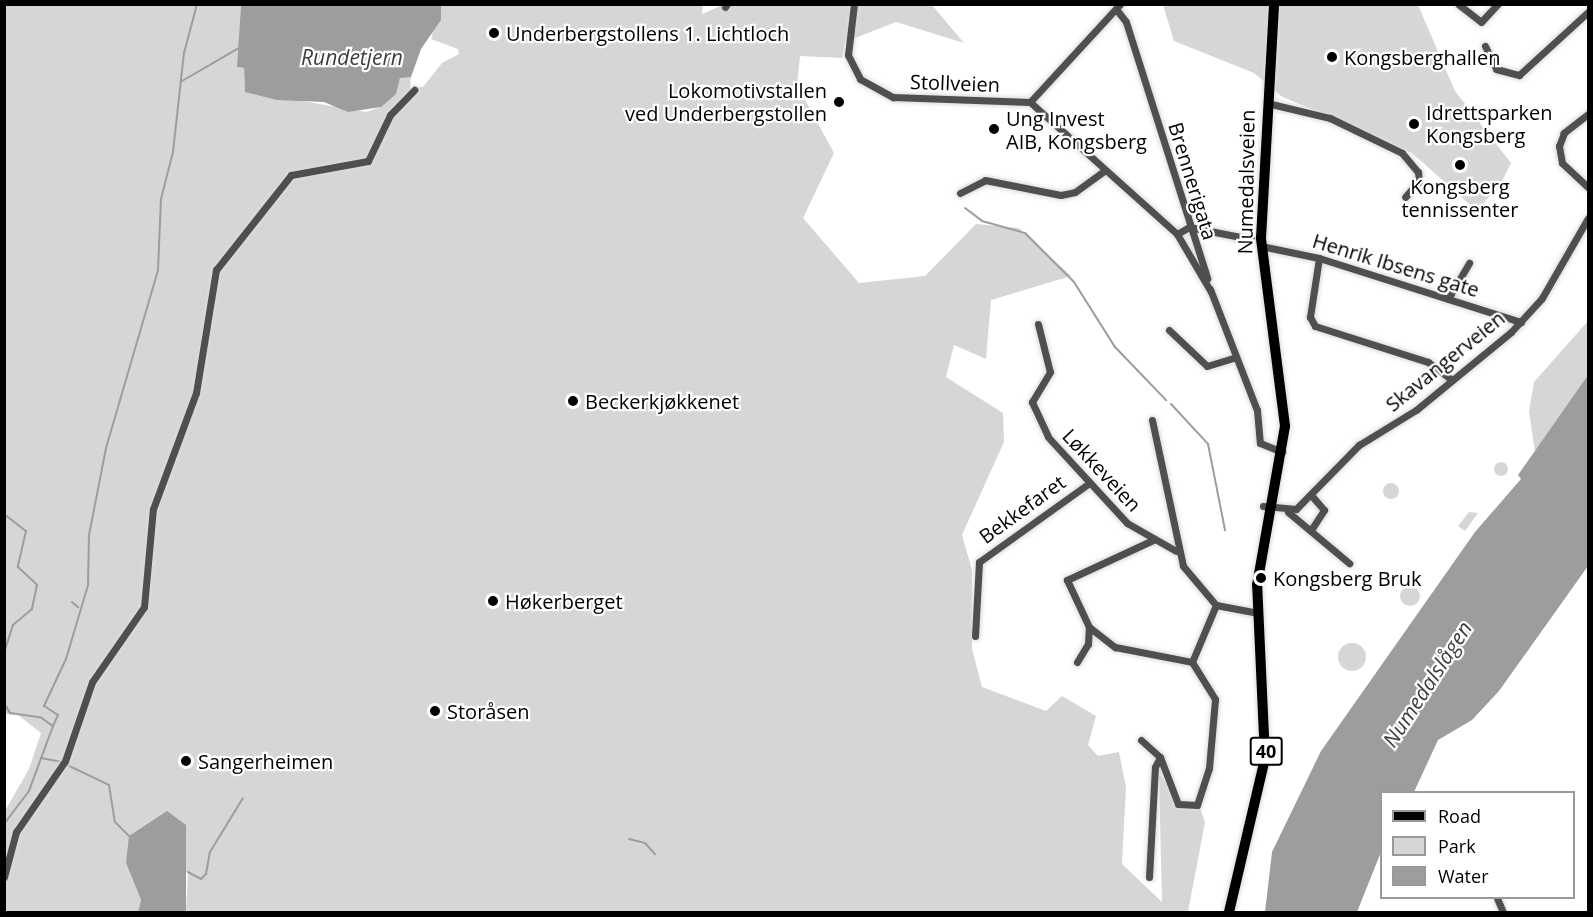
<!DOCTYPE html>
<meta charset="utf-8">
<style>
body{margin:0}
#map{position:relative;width:1593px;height:917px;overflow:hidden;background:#fff;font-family:"Open Sans",sans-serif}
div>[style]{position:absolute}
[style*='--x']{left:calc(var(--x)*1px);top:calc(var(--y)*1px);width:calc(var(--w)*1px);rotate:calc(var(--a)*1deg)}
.green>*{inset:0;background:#d6d6d6}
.round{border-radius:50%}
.water>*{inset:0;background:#9d9d9d}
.stream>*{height:2px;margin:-1px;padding:0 1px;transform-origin:1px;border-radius:1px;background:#9d9d9d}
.roads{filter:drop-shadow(0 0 2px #dbdbdb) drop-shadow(0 0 2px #dbdbdb)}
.street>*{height:7px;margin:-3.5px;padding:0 3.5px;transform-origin:3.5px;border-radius:3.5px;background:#4f4f4f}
.primary>*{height:10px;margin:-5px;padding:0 5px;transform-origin:5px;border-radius:5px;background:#000}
.dots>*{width:16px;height:16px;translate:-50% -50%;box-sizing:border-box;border:3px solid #fff;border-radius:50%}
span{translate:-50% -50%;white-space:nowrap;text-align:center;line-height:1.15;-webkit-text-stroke:4.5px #fff;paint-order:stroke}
.shield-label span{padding:2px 4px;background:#fff;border:2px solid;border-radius:4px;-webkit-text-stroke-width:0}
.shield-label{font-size:18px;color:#000;font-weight:700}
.poi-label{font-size:20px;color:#000}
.left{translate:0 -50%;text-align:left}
.right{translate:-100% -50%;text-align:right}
.street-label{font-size:20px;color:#000}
.water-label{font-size:21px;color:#3e3e3e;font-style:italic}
.frame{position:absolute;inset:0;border:6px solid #000;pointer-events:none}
.legend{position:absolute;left:1380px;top:791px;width:195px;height:108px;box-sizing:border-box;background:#fff;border:2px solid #999;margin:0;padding:8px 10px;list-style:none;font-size:18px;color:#000}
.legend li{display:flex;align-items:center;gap:12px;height:30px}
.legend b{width:30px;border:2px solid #999}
</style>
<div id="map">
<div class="green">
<div style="clip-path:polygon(703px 4px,702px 14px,725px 4px,932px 5px,964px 43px,896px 22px,845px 42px,842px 58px,800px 56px,797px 85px,834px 153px,803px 218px,859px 283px,925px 276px,976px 224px,1019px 228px,1071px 276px,991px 300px,986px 359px,954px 345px,946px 377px,1003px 413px,1004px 442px,962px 535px,972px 570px,972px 649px,982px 687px,1046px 711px,1062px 696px,1096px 716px,1088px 745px,1098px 756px,1119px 752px,1126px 787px,1122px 864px,1162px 902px,1159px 774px,1182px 804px,1200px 808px,1205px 822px,1188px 912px,186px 912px,188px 872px,126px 863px,141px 900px,138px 912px,5px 912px,5px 811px,29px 769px,41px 733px,18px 715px,5px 714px,5px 5px,241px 5px,238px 67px,244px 68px,245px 91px,366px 112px,381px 107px,402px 76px,411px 77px,410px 88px,423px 87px,442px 63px,459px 54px,458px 49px,431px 39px,441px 5px)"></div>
<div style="clip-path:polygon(1163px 5px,1418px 5px,1455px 91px,1511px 163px,1502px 181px,1477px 211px,1412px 153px,1281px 96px,1254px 73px,1174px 41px)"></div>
<div style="clip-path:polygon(1588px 321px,1588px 375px,1535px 452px,1529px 411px,1534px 382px)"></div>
<div class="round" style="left:1494px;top:462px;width:14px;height:14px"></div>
<div class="round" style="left:1383px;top:483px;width:16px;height:16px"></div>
<div style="clip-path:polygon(1469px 512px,1478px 513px,1465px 531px,1458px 526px)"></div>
<div class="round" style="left:1400px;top:586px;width:20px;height:20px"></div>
<div class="round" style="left:1338px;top:643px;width:28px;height:28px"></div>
</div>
<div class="water">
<div style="clip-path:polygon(241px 5px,441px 5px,441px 20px,421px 49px,411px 77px,400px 78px,396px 94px,381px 107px,348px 112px,324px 102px,277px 100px,245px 92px,244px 68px,237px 67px)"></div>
<div style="clip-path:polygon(1588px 375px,1588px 566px,1499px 691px,1472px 720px,1438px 740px,1414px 792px,1382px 792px,1381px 852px,1357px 912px,1265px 912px,1272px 852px,1321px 751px,1475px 532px,1521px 479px,1518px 475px)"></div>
<div style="clip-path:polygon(167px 811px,186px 825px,186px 912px,138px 912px,141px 900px,126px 863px,129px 836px)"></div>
</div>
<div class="stream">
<div style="--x:182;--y:81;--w:66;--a:-30.1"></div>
<div style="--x:965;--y:208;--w:21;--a:37"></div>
<div style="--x:982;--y:221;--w:45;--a:15.6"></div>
<div style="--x:1025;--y:233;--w:69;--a:45"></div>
<div style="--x:1074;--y:282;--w:77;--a:57.8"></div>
<div style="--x:1115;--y:347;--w:74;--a:46.1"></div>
<div style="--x:1171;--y:404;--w:54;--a:47.2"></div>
<div style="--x:1208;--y:444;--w:88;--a:78.8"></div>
<div style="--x:4;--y:514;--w:28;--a:38"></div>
<div style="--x:26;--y:531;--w:37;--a:103"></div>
<div style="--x:18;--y:567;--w:26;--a:43"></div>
<div style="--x:37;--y:585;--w:25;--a:102"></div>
<div style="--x:32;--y:609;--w:25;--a:140"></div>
<div style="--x:13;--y:625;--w:29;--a:108"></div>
<div style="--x:72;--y:602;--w:8;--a:40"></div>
<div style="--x:4;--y:680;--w:17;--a:90"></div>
<div style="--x:4;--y:703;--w:12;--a:59"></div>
<div style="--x:10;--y:713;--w:30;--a:8"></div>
<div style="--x:40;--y:717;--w:16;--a:35"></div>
<div style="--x:53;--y:726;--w:69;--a:110.3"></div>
<div style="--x:29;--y:791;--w:41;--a:127.1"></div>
<div style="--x:53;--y:726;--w:12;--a:-66"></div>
<div style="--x:58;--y:715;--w:17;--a:-147"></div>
<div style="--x:44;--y:706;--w:52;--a:-64.9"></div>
<div style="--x:66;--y:659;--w:77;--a:-73.4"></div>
<div style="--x:88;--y:585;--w:50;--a:-88.9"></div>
<div style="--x:89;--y:535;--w:89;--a:-78.9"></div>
<div style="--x:106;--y:448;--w:185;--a:-73.7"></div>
<div style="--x:158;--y:270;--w:71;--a:-87.6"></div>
<div style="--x:161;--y:199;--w:49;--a:-75.7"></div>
<div style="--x:173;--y:152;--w:100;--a:-83.7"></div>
<div style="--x:184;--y:53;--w:51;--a:-75.1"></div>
<div style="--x:41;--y:758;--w:20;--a:11"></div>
<div style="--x:61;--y:762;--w:53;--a:25.6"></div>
<div style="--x:109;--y:785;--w:37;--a:81"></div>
<div style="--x:115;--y:822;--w:20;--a:45"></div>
<div style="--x:629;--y:839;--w:16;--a:14"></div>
<div style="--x:645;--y:843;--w:15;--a:48"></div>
<div style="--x:188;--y:872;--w:15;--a:28"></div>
<div style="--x:201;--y:879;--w:7;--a:-45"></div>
<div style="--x:206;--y:874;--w:22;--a:-80"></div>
<div style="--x:210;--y:852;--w:63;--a:-58.6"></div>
</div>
<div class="roads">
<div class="street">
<div style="--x:854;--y:4;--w:51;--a:96.7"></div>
<div style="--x:848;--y:55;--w:27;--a:63"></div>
<div style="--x:860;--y:79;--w:38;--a:29"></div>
<div style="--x:893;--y:97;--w:137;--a:2.1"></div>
<div style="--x:1030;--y:102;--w:198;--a:41.9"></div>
<div style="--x:1177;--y:234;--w:67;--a:59.6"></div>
<div style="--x:1458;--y:4;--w:29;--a:38"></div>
<div style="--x:1481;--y:22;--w:25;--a:-47"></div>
<div style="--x:725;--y:7;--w:4;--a:-56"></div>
<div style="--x:1116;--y:9;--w:16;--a:52"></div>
<div style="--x:1126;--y:22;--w:269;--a:72.4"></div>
<div style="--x:1485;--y:46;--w:25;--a:64"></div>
<div style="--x:1496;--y:69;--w:24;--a:15"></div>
<div style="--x:1519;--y:75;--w:93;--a:-42.4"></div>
<div style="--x:1030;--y:102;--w:133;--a:-47.4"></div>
<div style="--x:1267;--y:103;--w:65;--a:13.4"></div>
<div style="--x:1330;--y:118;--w:80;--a:25.9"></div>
<div style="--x:1402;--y:153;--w:25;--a:50"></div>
<div style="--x:1418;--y:172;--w:9;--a:84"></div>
<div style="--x:1419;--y:181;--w:21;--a:131"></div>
<div style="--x:1588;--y:114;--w:31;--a:142"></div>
<div style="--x:1564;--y:133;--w:14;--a:111"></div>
<div style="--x:1559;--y:146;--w:17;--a:80"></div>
<div style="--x:1562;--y:163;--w:35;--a:43"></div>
<div style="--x:960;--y:193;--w:28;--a:-27"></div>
<div style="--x:985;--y:180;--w:77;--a:11.2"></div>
<div style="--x:1061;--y:195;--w:14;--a:-12"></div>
<div style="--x:1075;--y:192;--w:36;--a:-36"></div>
<div style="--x:1177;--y:234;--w:14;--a:-30"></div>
<div style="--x:1189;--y:227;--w:63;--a:11"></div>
<div style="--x:1261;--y:246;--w:59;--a:11.7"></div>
<div style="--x:1319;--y:258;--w:212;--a:17.6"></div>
<div style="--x:1319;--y:258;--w:60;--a:98.7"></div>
<div style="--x:1310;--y:317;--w:10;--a:61"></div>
<div style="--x:1315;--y:326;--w:119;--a:17.7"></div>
<div style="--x:1428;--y:362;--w:30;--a:37"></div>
<div style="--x:1210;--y:289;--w:130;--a:68.8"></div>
<div style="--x:1257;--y:410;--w:33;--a:85"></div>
<div style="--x:1260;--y:443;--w:24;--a:22"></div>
<div style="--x:1448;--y:299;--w:42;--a:-59.7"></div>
<div style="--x:1038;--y:324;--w:49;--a:76"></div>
<div style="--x:1050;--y:372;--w:35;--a:121"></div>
<div style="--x:1032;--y:402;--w:38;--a:65"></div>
<div style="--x:1048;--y:437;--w:117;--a:47.4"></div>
<div style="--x:1127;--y:523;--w:56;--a:29.7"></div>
<div style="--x:1169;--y:330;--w:52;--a:43.5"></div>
<div style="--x:1207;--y:366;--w:30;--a:-17"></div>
<div style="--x:1152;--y:420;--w:149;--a:78"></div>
<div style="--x:1183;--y:566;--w:51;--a:49.8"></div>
<div style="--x:1216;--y:605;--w:43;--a:10.8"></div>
<div style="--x:1263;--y:506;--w:33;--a:5"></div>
<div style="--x:1296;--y:509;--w:90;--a:-45.5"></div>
<div style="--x:1359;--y:445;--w:67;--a:-31.6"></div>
<div style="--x:1416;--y:410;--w:123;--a:-39.4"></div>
<div style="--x:1511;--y:332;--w:46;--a:-47.6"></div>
<div style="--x:1542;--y:298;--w:92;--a:-60.1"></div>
<div style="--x:1288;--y:512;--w:80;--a:39.9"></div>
<div style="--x:1311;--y:530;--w:24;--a:-57"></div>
<div style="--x:1324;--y:510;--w:18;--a:-131"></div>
<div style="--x:1153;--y:540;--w:95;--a:155.1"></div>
<div style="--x:1067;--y:580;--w:52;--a:64.9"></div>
<div style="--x:1089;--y:627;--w:33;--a:38"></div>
<div style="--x:1115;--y:647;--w:78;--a:11"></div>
<div style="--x:1192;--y:662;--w:62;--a:-67.2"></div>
<div style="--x:975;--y:636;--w:74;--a:-86.9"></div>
<div style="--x:979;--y:562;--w:134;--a:-35.6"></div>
<div style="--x:1077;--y:662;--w:21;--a:-59"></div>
<div style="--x:1088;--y:644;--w:17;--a:-87"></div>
<div style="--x:1141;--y:740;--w:25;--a:42"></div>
<div style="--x:1160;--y:757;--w:50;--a:69"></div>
<div style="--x:1178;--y:804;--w:19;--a:3"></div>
<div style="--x:1197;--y:805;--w:39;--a:-72"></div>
<div style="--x:1209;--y:768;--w:69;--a:-85"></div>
<div style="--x:1215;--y:699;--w:44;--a:-121.9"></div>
<div style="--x:4;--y:877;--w:47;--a:-75.1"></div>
<div style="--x:16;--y:832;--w:86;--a:-55.4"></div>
<div style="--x:65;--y:761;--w:83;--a:-71.1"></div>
<div style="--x:92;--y:682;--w:91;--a:-55.3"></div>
<div style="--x:144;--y:607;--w:98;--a:-84.8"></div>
<div style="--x:153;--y:509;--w:124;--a:-69.7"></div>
<div style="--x:196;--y:393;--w:125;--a:-80.8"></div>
<div style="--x:216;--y:270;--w:121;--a:-51.7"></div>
<div style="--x:291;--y:175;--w:78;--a:-10.3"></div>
<div style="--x:368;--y:161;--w:51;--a:-64.4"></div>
<div style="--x:390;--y:115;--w:35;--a:-46"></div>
<div style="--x:1149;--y:877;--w:110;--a:-86.9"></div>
<div style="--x:1155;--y:767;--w:11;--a:-63"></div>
<div style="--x:1497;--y:898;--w:15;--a:67"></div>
</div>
<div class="primary">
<div style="--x:1229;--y:912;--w:158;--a:-76.8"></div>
<div style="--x:1265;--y:758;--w:173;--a:-92.6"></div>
<div style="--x:1257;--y:585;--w:161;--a:-80"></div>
<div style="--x:1285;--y:426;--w:190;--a:-97.3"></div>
<div style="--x:1261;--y:238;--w:234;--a:-86.8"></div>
</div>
</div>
<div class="dots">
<div style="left:494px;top:33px;background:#000"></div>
<div style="left:1332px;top:57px;background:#000"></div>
<div style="left:839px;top:102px;background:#000"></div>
<div style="left:1414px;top:124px;background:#000"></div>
<div style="left:994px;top:129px;background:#000"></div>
<div style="left:1460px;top:165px;background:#000"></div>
<div style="left:573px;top:401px;background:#000"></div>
<div style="left:1261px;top:578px;background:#000"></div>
<div style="left:493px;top:601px;background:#000"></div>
<div style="left:435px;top:711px;background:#000"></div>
<div style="left:186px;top:761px;background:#000"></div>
</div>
<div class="shield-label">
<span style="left:1266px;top:751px">40</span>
</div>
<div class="poi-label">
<span class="left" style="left:506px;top:33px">Underbergstollens 1. Lichtloch</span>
<span class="left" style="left:1344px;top:57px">Kongsberghallen</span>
<span class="right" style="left:827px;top:102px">Lokomotivstallen<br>ved Underbergstollen</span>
<span class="left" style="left:1426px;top:124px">Idrettsparken<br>Kongsberg</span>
<span class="left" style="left:1006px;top:130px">Ung Invest<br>AIB, Kongsberg</span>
<span style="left:1460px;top:198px">Kongsberg<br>tennissenter</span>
<span class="left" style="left:585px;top:401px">Beckerkjøkkenet</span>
<span class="left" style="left:1273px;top:578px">Kongsberg Bruk</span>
<span class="left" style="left:505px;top:601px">Høkerberget</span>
<span class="left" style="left:447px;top:711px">Storåsen</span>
<span class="left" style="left:198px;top:761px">Sangerheimen</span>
</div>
<div class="street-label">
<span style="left:955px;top:83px;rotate:2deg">Stollveien</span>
<span style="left:1193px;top:181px;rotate:73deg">Brennerigata</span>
<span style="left:1246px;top:182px;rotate:-89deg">Numedalsveien</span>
<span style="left:1396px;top:265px;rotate:17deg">Henrik Ibsens gate</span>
<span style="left:1445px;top:361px;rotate:-39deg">Skavangerveien</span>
<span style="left:1102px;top:470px;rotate:47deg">Løkkeveien</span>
<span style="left:1022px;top:509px;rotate:-36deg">Bekkefaret</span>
</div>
<div class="water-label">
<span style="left:352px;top:57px">Rundetjern</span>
<span style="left:1427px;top:684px;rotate:-57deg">Numedalslågen</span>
</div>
<div class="frame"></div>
<ul class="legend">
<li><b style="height:8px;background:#000"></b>Road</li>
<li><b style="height:16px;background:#d6d6d6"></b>Park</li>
<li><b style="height:16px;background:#9d9d9d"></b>Water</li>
</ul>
</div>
